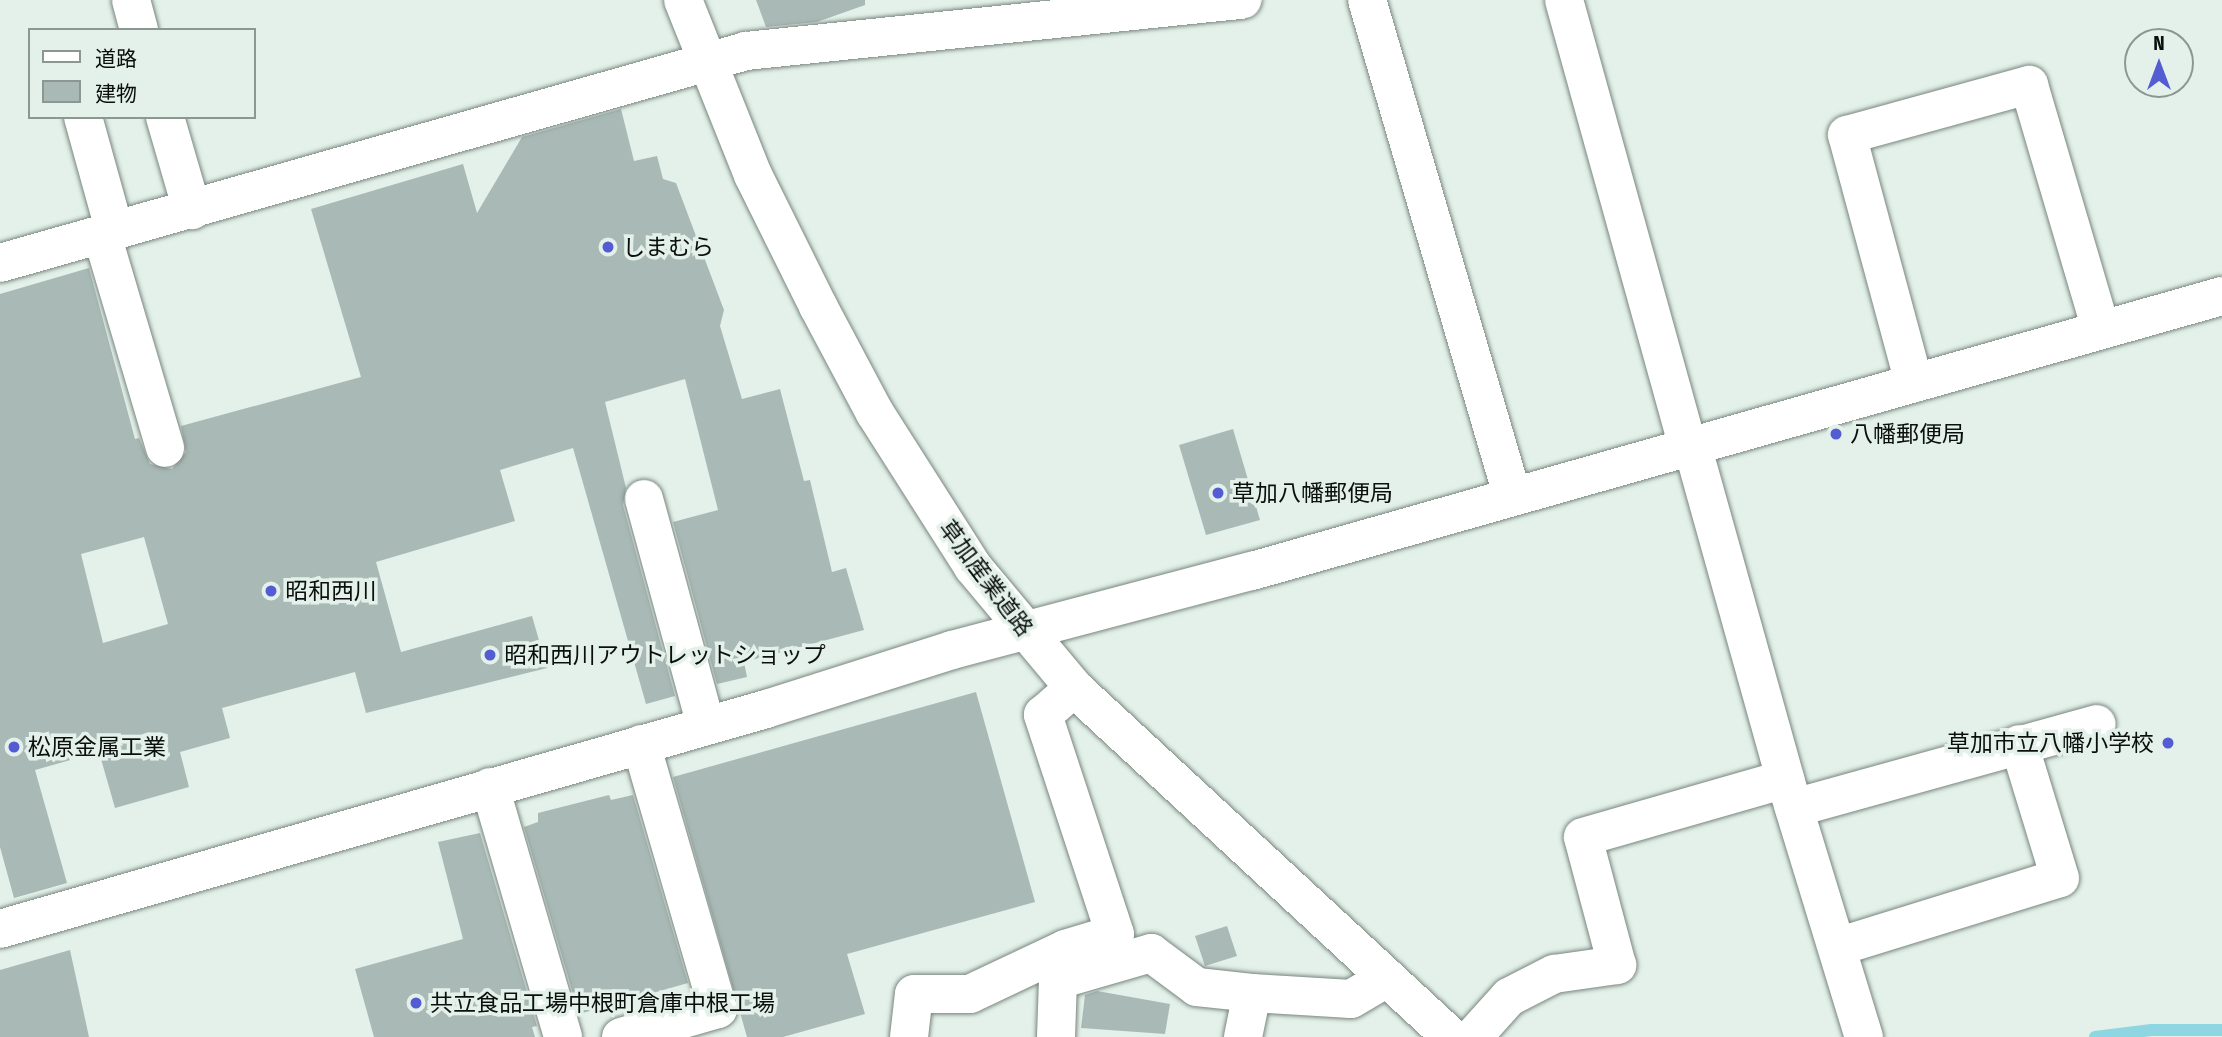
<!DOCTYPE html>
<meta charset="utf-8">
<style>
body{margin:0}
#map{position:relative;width:2222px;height:1037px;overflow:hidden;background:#e3f1ea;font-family:"Fira Sans Condensed","Noto Sans JP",sans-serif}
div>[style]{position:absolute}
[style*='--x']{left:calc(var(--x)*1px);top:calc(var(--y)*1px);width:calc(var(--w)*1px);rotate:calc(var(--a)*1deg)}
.stream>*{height:12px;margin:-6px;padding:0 6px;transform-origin:6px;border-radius:6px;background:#8ed7e2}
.building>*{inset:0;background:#a9b9b6}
.roads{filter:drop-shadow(0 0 2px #79867f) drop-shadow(0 0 2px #79867f)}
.minor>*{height:38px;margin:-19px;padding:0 19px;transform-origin:19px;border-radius:19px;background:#fff}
.major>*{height:38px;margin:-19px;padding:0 19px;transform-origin:19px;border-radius:19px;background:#fff}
.dots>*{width:19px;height:19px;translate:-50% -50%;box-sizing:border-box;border:4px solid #e3f1ea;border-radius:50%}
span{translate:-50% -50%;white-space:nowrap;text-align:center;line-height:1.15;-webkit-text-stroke:7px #e3f1ea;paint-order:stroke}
.poi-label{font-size:23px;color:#0b0f0d}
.left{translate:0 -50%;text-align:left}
.right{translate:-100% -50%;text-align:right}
.street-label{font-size:23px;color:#0b0f0d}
.legend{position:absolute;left:28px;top:28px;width:228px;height:91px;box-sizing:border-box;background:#e3f1ea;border:2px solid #8d9792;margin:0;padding:9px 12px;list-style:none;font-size:21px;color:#0b0f0d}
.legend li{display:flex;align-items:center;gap:14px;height:35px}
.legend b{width:35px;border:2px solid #8d9792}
.north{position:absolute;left:2124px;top:28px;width:70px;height:70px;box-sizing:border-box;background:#e3f1ea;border:2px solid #8d9792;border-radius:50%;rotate:0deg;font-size:19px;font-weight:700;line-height:28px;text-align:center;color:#0b0f0d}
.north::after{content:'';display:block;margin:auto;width:24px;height:32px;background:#545cd3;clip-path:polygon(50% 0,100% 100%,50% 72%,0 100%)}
</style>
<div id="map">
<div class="stream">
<div style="--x:2095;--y:1037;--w:57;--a:-7"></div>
<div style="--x:2152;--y:1030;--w:70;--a:0"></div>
</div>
<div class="building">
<div style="clip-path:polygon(756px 0,865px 0,865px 5px,817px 22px,766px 27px)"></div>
<div style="clip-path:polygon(evenodd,621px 109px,634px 161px,657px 156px,663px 179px,676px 183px,724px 310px,720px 326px,742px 399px,780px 389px,804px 481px,810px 480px,832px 572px,846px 568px,864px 630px,744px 662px,747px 677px,717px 684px,673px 522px,718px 510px,685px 379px,605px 402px,626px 488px,623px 505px,675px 696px,646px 704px,573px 448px,500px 470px,515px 521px,376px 562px,401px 652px,532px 616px,547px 668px,366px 713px,355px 672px,222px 708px,230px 738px,180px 752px,189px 787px,115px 808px,99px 752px,35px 770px,67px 883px,14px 898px,0 847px,0 294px,89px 268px,135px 439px,139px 438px,150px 464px,172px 469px,186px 452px,181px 426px,361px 377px,311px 209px,463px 164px,477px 213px,522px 137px,621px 109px,144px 537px,168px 624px,103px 643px,81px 554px,144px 537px)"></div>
<div style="clip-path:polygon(1233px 429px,1260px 520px,1206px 535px,1179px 445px)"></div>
<div style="clip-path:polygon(976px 692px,1035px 902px,847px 954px,865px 1014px,783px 1037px,747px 1037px,673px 777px)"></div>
<div style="clip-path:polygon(609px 795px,611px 800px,633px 795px,688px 983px,579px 1014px,524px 827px,538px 822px,538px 813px)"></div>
<div style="clip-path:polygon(480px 833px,537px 1026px,532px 1027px,535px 1037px,374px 1037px,355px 969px,463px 939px,438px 842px)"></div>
<div style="clip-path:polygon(1227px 926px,1237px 956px,1205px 966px,1195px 936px)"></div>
<div style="clip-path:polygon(70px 950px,89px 1037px,0 1037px,0 970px)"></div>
<div style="clip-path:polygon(1097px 991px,1170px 1004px,1165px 1034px,1081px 1028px,1085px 995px)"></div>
</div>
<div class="roads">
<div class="minor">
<div style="--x:131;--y:0;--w:31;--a:75"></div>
<div style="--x:1367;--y:0;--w:516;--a:73.67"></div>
<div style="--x:1564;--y:0;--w:463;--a:74.5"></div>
<div style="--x:83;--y:117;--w:119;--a:74.5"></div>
<div style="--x:165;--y:117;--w:97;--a:73.8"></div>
<div style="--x:102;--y:235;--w:222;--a:73.5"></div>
<div style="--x:0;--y:263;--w:776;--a:-15.86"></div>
<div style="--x:746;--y:51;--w:499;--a:-5.9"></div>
<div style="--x:1914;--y:383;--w:257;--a:-105.1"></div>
<div style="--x:1847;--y:135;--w:189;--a:-15.4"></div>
<div style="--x:2029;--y:85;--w:255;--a:73.6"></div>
<div style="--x:1692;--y:445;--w:347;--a:74.4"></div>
<div style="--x:1785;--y:779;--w:270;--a:73"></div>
<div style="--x:644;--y:499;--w:235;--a:74.7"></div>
<div style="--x:490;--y:787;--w:260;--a:73.7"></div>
<div style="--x:1794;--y:808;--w:314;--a:-15.5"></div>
<div style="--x:0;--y:929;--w:797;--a:-16.02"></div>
<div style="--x:766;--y:709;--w:195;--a:-17.6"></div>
<div style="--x:952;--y:650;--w:310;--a:-14.8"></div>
<div style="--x:1252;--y:571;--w:1008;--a:-15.83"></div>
<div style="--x:1837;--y:947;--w:233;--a:-17.2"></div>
<div style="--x:2060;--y:878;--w:140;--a:-107"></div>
<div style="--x:621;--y:1037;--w:101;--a:-16.1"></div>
<div style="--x:718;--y:1009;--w:276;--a:-106.2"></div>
<div style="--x:909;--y:1037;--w:43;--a:-83.4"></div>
<div style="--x:914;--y:994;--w:56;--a:0"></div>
<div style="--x:970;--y:994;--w:105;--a:-25.3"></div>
<div style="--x:1065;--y:949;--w:52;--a:-16.7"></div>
<div style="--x:1115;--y:934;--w:231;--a:-108.2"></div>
<div style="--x:1043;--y:715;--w:41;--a:-41.1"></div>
<div style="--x:1056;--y:1037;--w:57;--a:-88"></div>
<div style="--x:1058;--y:980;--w:97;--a:-16.2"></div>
<div style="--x:1151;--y:953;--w:57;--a:36.5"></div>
<div style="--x:1197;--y:987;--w:55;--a:6.2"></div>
<div style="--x:1252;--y:993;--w:99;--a:3.5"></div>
<div style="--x:1351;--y:999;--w:42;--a:-30.3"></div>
<div style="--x:1243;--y:1037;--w:45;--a:-78.4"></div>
<div style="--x:1473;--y:1037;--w:54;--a:-48"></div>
<div style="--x:1509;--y:997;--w:51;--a:-27.1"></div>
<div style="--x:1554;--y:974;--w:64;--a:-8.1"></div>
<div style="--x:1617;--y:965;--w:132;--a:-104.9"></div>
<div style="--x:1583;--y:837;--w:210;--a:-16"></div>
</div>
<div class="major">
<div style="--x:683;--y:0;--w:188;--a:68.2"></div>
<div style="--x:753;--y:175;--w:146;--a:63.6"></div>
<div style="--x:818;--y:306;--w:121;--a:62"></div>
<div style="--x:875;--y:413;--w:183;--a:57.5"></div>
<div style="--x:973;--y:567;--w:158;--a:50.1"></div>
<div style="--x:1074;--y:688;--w:514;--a:42.79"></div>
</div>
</div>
<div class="dots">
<div style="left:608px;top:247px;background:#545cd3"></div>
<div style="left:1836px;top:434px;background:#545cd3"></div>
<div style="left:1218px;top:493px;background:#545cd3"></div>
<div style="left:271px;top:591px;background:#545cd3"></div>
<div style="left:490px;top:655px;background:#545cd3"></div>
<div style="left:2168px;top:743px;background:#545cd3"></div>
<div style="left:14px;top:747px;background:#545cd3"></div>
<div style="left:416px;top:1003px;background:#545cd3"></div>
</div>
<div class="poi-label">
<span class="left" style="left:622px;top:247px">しまむら</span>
<span class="left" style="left:1850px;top:434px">八幡郵便局</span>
<span class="left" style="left:1232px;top:493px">草加八幡郵便局</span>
<span class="left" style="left:285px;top:591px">昭和西川</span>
<span class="left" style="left:504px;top:655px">昭和西川アウトレットショップ</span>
<span class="right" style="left:2154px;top:743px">草加市立八幡小学校</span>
<span class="left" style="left:28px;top:747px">松原金属工業</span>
<span class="left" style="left:430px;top:1003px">共立食品工場中根町倉庫中根工場</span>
</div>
<div class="street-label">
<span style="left:986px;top:578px;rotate:53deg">草加産業道路</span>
</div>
<ul class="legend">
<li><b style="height:9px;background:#fff"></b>道路</li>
<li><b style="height:19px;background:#a9b9b6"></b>建物</li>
</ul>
<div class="north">N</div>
</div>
